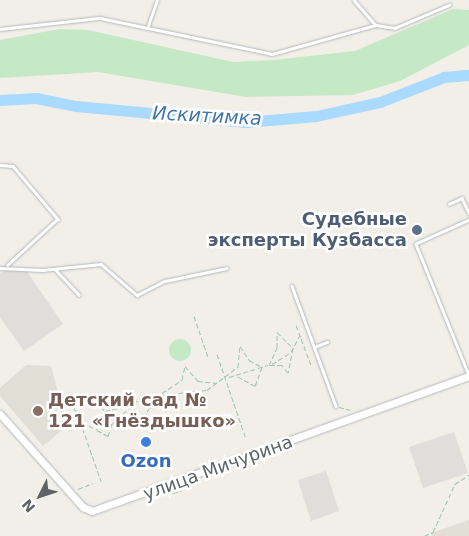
<!DOCTYPE html>
<meta charset="utf-8">
<style>
body{margin:0}
#map{position:relative;width:469px;height:536px;overflow:hidden;background:#f1efe8;font-family:"DejaVu Sans",sans-serif}
div>[style]{position:absolute}
[style*='--x']{left:calc(var(--x)*1px);top:calc(var(--y)*1px);width:calc(var(--w)*1px);rotate:calc(var(--a)*1deg)}
.industrial>*{inset:0;background:#e0deda}
.education>*{inset:0;background:#e1ded6}
.green>*{inset:0;background:#c5e8c5}
.round{border-radius:50%}
.river>*{height:11px;margin:-5.5px;padding:0 5.5px;transform-origin:5.5px;border-radius:5.5px;background:#aadaff}
.path>*{height:1px;margin-top:-0.5px;transform-origin:0;background:repeating-linear-gradient(90deg,#9cc7a9 0 5px,transparent 0 7.5px)}
.roads{filter:drop-shadow(0 0 1px #b5b8bc) drop-shadow(0 0 1px #b5b8bc)}
.lane>*{height:2.5px;margin:-1.25px;padding:0 1.25px;transform-origin:1.25px;border-radius:1.25px;background:#fff}
.secondary>*{height:7px;margin:-3.5px;padding:0 3.5px;transform-origin:3.5px;border-radius:3.5px;background:#fff}
.dots>*{width:14px;height:14px;translate:-50% -50%;box-sizing:border-box;border:2px solid #fff;border-radius:50%}
span{translate:-50% -50%;white-space:nowrap;text-align:center;line-height:1.15;-webkit-text-stroke:5px #fff;paint-order:stroke}
.service-label{font-size:18px;color:#4e5e75;font-weight:700}
.right{translate:-100% -50%;text-align:right}
.education-label{font-size:18px;color:#785e54;font-weight:700}
.left{translate:0 -50%;text-align:left}
.shop-label{font-size:18px;color:#366cbe;font-weight:700}
.street-label{font-size:18px;color:#5f6368}
.water-label{font-size:19px;color:#4174aa;font-style:italic}
.north{position:absolute;left:15px;top:471px;width:50px;height:50px;-webkit-text-stroke:4px #fff;paint-order:stroke;rotate:229deg;font-size:14px;font-weight:700;line-height:20px;text-align:center;color:#5f6368}
.north::after{content:'';display:block;margin:auto;width:18px;height:22px;background:#5f6368;clip-path:polygon(50% 0,100% 100%,50% 72%,0 100%)}
</style>
<div id="map">
<div class="industrial">
<div style="clip-path:polygon(6px 270px,26px 270px,63px 324px,24px 351px,0 317px,0 274px)"></div>
<div style="clip-path:polygon(454px 432px,468px 473px,423px 488px,409px 447px)"></div>
<div style="clip-path:polygon(326px 471px,339px 511px,311px 521px,298px 480px)"></div>
</div>
<div class="education">
<div style="clip-path:polygon(26px 365px,51px 366px,67px 426px,43px 446px,0 396px,0 388px)"></div>
<div style="clip-path:polygon(469px 520px,469px 536px,432px 536px,431px 533px)"></div>
</div>
<div class="green">
<div style="clip-path:polygon(453px 9px,469px 10px,469px 45px,400px 81px,353px 95px,246px 97px,98px 72px,0 78px,0 40px,59px 29px,88px 30px,233px 62px,273px 60px,355px 51px)"></div>
<div class="round" style="left:169px;top:339px;width:22px;height:22px"></div>
</div>
<div class="river">
<div style="--x:0;--y:100;--w:36;--a:-3"></div>
<div style="--x:36;--y:98;--w:41;--a:11.3"></div>
<div style="--x:76;--y:106;--w:171;--a:5.4"></div>
<div style="--x:246;--y:122;--w:70;--a:-4.9"></div>
<div style="--x:316;--y:116;--w:66;--a:-12.3"></div>
<div style="--x:380;--y:102;--w:69;--a:-21.3"></div>
<div style="--x:444;--y:77;--w:25;--a:-5"></div>
</div>
<div class="path">
<div style="--x:194;--y:316;--w:43;--a:71.1"></div>
<div style="--x:296;--y:325;--w:43;--a:69.4"></div>
<div style="--x:277;--y:332;--w:23;--a:45"></div>
<div style="--x:293;--y:348;--w:25;--a:101"></div>
<div style="--x:288;--y:373;--w:10;--a:-127"></div>
<div style="--x:282;--y:365;--w:13;--a:180"></div>
<div style="--x:269;--y:365;--w:19;--a:-65"></div>
<div style="--x:277;--y:348;--w:16;--a:-90"></div>
<div style="--x:217;--y:354;--w:87;--a:71.1"></div>
<div style="--x:272;--y:364;--w:22;--a:-32"></div>
<div style="--x:291;--y:352;--w:19;--a:-62"></div>
<div style="--x:229;--y:377;--w:41;--a:-17.1"></div>
<div style="--x:162;--y:393;--w:24;--a:-33"></div>
<div style="--x:182;--y:380;--w:14;--a:-78"></div>
<div style="--x:185;--y:366;--w:20;--a:49"></div>
<div style="--x:198;--y:381;--w:19;--a:6"></div>
<div style="--x:96;--y:400;--w:14;--a:51"></div>
<div style="--x:105;--y:411;--w:23;--a:-13"></div>
<div style="--x:339;--y:407;--w:12;--a:14"></div>
<div style="--x:74;--y:408;--w:17;--a:62"></div>
<div style="--x:82;--y:423;--w:15;--a:23"></div>
<div style="--x:96;--y:429;--w:17;--a:-17"></div>
<div style="--x:112;--y:424;--w:40;--a:-43"></div>
<div style="--x:141;--y:397;--w:66;--a:-6.1"></div>
<div style="--x:207;--y:390;--w:39;--a:-37"></div>
<div style="--x:238;--y:367;--w:21;--a:-85"></div>
<div style="--x:240;--y:346;--w:17;--a:57"></div>
<div style="--x:249;--y:360;--w:15;--a:28"></div>
<div style="--x:262;--y:367;--w:20;--a:110"></div>
<div style="--x:255;--y:386;--w:23;--a:-151"></div>
<div style="--x:116;--y:420;--w:17;--a:-7"></div>
<div style="--x:133;--y:418;--w:11;--a:38"></div>
<div style="--x:142;--y:425;--w:18;--a:-68"></div>
<div style="--x:149;--y:408;--w:31;--a:-27"></div>
<div style="--x:80;--y:421;--w:64;--a:70.7"></div>
<div style="--x:97;--y:430;--w:13;--a:29"></div>
<div style="--x:108;--y:436;--w:13;--a:-72"></div>
<div style="--x:78;--y:489;--w:16;--a:-22"></div>
<div style="--x:173;--y:493;--w:9;--a:-18"></div>
<div style="--x:424;--y:536;--w:10;--a:-24"></div>
<div style="--x:433;--y:532;--w:53;--a:-65.4"></div>
<div style="--x:455;--y:484;--w:17;--a:-33"></div>
</div>
<div class="roads">
<div class="lane">
<div style="--x:354;--y:0;--w:33;--a:49"></div>
<div style="--x:148;--y:26;--w:28;--a:-71"></div>
<div style="--x:0;--y:29;--w:101;--a:-6.3"></div>
<div style="--x:100;--y:18;--w:176;--a:11.8"></div>
<div style="--x:272;--y:54;--w:108;--a:-15.6"></div>
<div style="--x:376;--y:25;--w:19;--a:9"></div>
<div style="--x:395;--y:28;--w:59;--a:-23.1"></div>
<div style="--x:0;--y:165;--w:13;--a:4"></div>
<div style="--x:13;--y:166;--w:70;--a:49.7"></div>
<div style="--x:58;--y:219;--w:68;--a:137.4"></div>
<div style="--x:449;--y:204;--w:14;--a:-25"></div>
<div style="--x:462;--y:198;--w:17;--a:65"></div>
<div style="--x:469;--y:220;--w:58;--a:155.6"></div>
<div style="--x:416;--y:244;--w:141;--a:68"></div>
<div style="--x:0;--y:268;--w:42;--a:2.7"></div>
<div style="--x:42;--y:270;--w:59;--a:-5.8"></div>
<div style="--x:101;--y:264;--w:48;--a:40.7"></div>
<div style="--x:137;--y:295;--w:31;--a:-27"></div>
<div style="--x:165;--y:281;--w:63;--a:-11.8"></div>
<div style="--x:55;--y:269;--w:35;--a:47"></div>
<div style="--x:292;--y:286;--w:128;--a:69.9"></div>
<div style="--x:314;--y:347;--w:14;--a:-21"></div>
</div>
<div class="secondary">
<div style="--x:0;--y:414;--w:125;--a:48.3"></div>
<div style="--x:83;--y:507;--w:10;--a:24"></div>
<div style="--x:92;--y:511;--w:400;--a:-19.7"></div>
</div>
</div>
<div class="dots">
<div style="left:417px;top:230px;background:#5c6f8a"></div>
<div style="left:38px;top:411px;background:#8d6e63"></div>
<div style="left:146px;top:442px;background:#3f7fe0"></div>
</div>
<div class="service-label">
<span class="right" style="left:407px;top:230px">Судебные<br>эксперты Кузбасса</span>
</div>
<div class="education-label">
<span class="left" style="left:48px;top:411px">Детский сад №<br>121 «Гнёздышко»</span>
</div>
<div class="shop-label">
<span style="left:146px;top:461px">Ozon</span>
</div>
<div class="street-label">
<span style="left:218px;top:468px;rotate:-20deg">улица Мичурина</span>
</div>
<div class="water-label">
<span style="left:207px;top:116px;rotate:3deg">Искитимка</span>
</div>
<div class="north">N</div>
</div>
